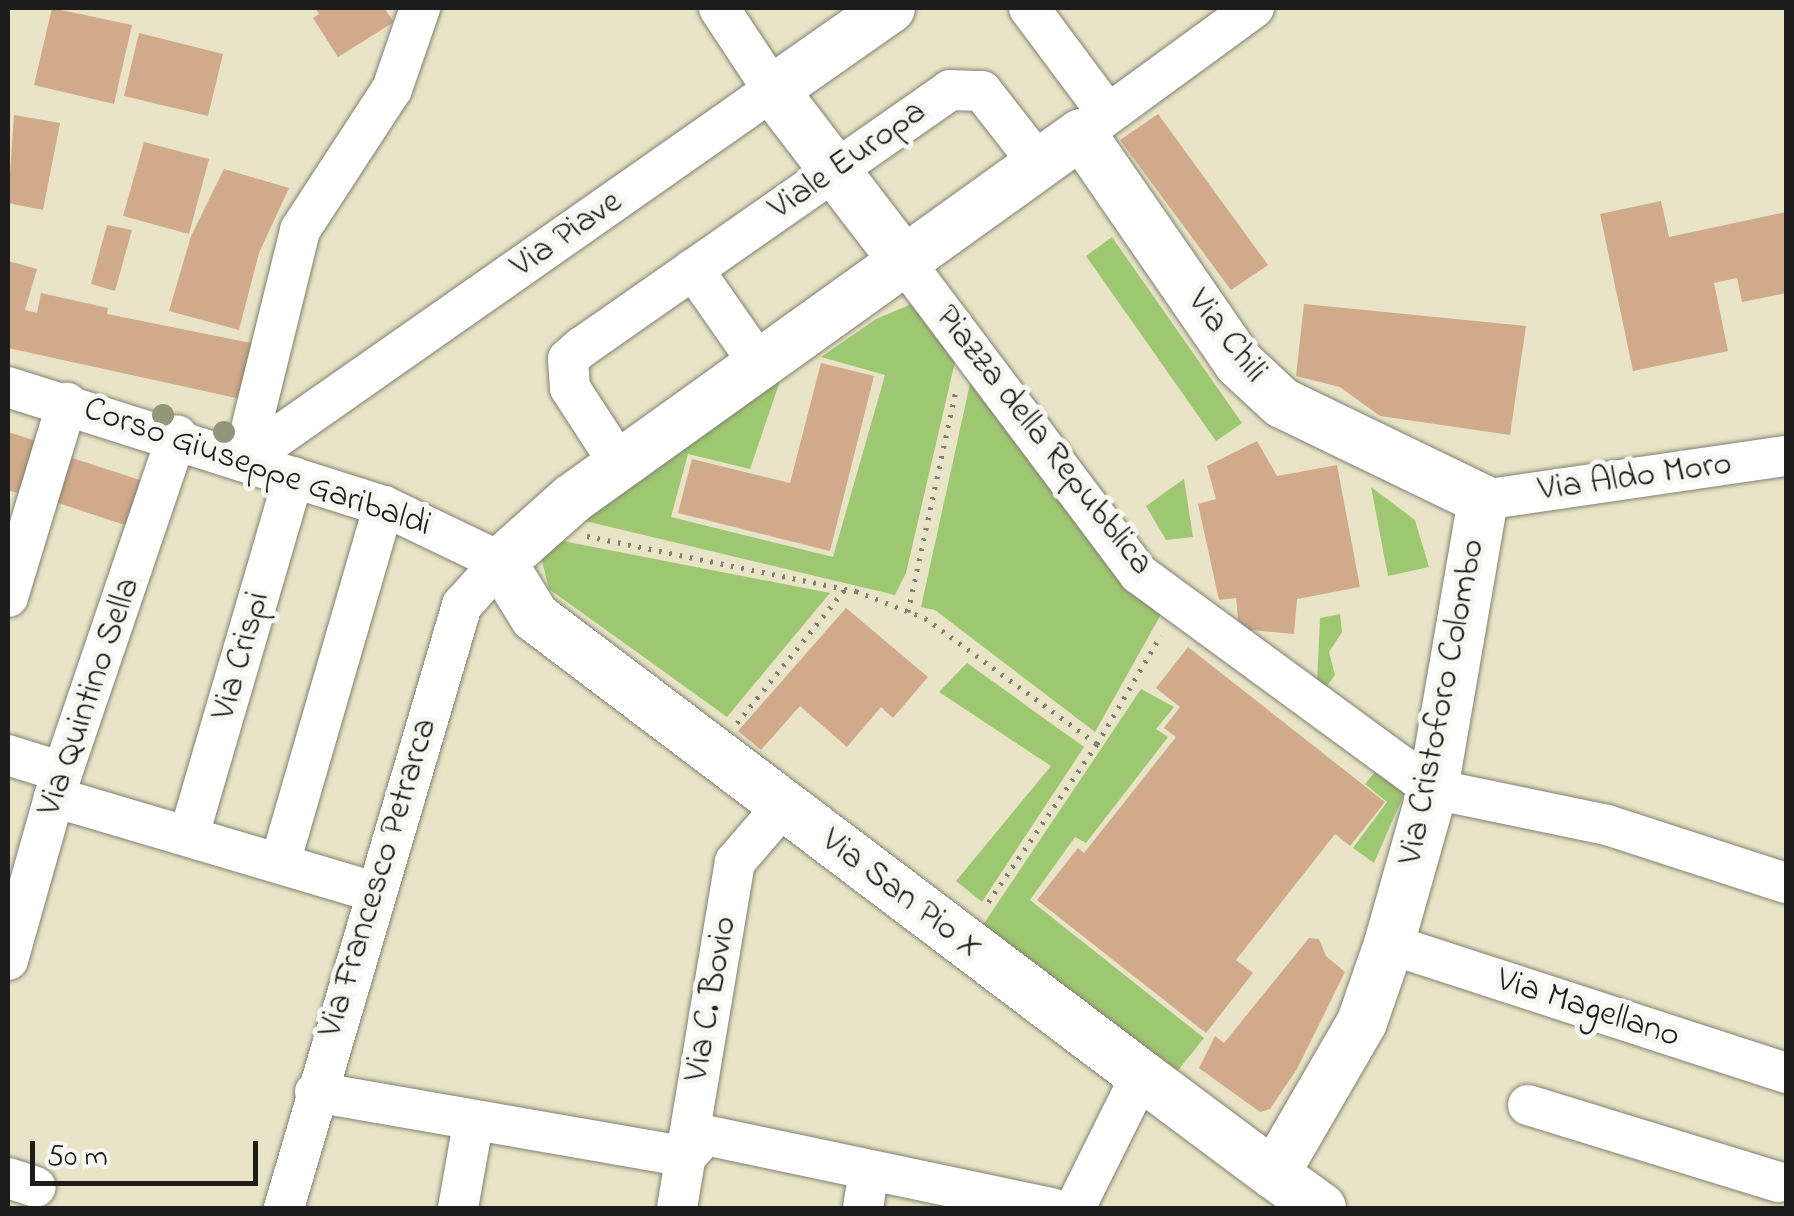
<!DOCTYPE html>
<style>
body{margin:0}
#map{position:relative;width:1794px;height:1216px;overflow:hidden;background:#e9e4c7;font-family:"Indie Flower",sans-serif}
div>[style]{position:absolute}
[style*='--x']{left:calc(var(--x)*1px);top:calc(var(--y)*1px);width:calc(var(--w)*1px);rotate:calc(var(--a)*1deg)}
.green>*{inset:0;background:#9ec772}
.building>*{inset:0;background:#d0aa8b}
.path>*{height:5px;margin-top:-2.5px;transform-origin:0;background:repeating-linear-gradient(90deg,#828072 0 2.5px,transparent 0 10.5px)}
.roads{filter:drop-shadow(0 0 2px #828072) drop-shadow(0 0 2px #828072)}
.minor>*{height:40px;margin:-20px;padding:0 20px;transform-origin:20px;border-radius:20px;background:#fff}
.major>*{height:50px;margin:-25px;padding:0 25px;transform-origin:25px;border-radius:25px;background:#fff}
.trees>*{width:22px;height:22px;margin:-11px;border-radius:50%;background:#929779}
span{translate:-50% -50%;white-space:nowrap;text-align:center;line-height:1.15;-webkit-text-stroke:10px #f6f6f2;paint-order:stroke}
.street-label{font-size:35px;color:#1c1c1c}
.frame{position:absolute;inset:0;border:10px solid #1c1c1c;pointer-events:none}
.scale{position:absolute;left:30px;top:1141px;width:228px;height:45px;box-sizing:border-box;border:5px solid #1c1c1c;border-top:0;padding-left:12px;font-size:30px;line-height:35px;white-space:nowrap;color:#1c1c1c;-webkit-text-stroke:8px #f6f6f2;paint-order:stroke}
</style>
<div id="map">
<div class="green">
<div style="clip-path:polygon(1112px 237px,1242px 423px,1216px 441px,1086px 256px)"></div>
<div style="clip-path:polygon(912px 304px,957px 353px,906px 573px,895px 595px,581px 520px,780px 381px,750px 469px,688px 454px,671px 517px,833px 557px,885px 375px,821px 357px,876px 319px)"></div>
<div style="clip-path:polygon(973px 370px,1164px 609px,1095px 732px,935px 610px,921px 607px)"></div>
<div style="clip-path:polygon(1184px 479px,1193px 537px,1166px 540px,1146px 506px)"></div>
<div style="clip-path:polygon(1371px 487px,1415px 520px,1429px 567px,1388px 576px)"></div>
<div style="clip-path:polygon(547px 538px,830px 593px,727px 717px,549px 589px,541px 557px)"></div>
<div style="clip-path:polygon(1340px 614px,1342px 632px,1329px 652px,1335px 675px,1326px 687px,1317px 683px,1320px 618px)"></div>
<div style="clip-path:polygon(967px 663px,1084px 747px,982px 902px,956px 881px,1051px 766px,939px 692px)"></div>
<div style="clip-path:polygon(1141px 689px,1174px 707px,1156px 729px,1168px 737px,1086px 843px,1075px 837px,1030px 900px,1204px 1038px,1167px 1084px,975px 937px)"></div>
<div style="clip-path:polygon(1380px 766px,1409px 783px,1374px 863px,1353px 848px,1387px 802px,1365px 784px)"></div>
</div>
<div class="building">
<div style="clip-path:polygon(52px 8px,132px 25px,114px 104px,34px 85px)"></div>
<div style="clip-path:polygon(315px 8px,384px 8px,394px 22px,338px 57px,313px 18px,319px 14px)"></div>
<div style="clip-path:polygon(139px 33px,223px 54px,208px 116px,124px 96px)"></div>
<div style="clip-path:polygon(1158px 114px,1268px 265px,1231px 290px,1120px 140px)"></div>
<div style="clip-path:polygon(14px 115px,60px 123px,43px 210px,8px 203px)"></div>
<div style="clip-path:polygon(144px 142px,209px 159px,189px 234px,123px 216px)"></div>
<div style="clip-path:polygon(224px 169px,289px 188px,259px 253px,239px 330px,169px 311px,191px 236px)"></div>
<div style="clip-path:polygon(1661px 201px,1669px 237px,1786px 212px,1786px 293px,1742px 302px,1737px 278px,1714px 283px,1728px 351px,1633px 371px,1600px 214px)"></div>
<div style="clip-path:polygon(107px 225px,132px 230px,115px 291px,91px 284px)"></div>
<div style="clip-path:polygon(8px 261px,37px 269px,25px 310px,37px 313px,41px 293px,108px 308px,107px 314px,261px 345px,250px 401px,8px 348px)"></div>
<div style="clip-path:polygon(1304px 304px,1526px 326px,1510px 435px,1380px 416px,1340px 387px,1296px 376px)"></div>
<div style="clip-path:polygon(821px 363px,874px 376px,830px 551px,678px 513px,692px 459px,790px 483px)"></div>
<div style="clip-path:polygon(8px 432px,52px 446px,36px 499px,8px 490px)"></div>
<div style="clip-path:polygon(1257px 441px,1277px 476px,1337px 465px,1360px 587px,1297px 599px,1294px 634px,1239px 629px,1236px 598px,1219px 600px,1198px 504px,1216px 499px,1207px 466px)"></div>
<div style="clip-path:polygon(57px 453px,146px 482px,131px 527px,43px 498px)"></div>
<div style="clip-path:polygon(846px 608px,928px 677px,893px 718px,881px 707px,847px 747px,800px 706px,761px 750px,738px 731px)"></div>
<div style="clip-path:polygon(1188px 647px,1385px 802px,1350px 846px,1335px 834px,1236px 960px,1253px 973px,1206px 1033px,1037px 900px,1078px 848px,1084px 853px,1176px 737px,1164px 728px,1180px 707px,1156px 688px)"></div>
<div style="clip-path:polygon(1309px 938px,1319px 939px,1326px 956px,1345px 972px,1297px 1069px,1270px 1109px,1260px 1112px,1199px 1068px,1215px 1036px,1224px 1043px)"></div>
</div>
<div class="path">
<div style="--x:587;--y:536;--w:275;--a:11.6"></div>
<div style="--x:856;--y:591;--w:74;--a:21.4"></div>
<div style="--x:925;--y:618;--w:213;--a:36.2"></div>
<div style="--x:1097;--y:744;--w:198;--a:124.5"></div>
<div style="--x:908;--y:612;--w:227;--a:-77.8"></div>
<div style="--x:737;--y:723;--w:172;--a:-51.1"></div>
<div style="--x:1097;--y:744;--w:126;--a:-59.6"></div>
</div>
<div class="roads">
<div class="minor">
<div style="--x:1029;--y:8;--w:132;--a:53.3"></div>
<div style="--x:1081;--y:134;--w:214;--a:-36.1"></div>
<div style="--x:904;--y:261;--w:391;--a:53.1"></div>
<div style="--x:1139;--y:574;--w:364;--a:36.2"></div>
<div style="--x:1433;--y:789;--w:178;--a:11.7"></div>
<div style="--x:1607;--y:825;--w:188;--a:18"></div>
<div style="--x:693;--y:269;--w:117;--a:55.1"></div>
<div style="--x:8;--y:387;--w:394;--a:17.6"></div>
<div style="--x:384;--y:506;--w:130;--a:25.6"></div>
<div style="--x:501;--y:562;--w:58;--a:132.2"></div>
<div style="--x:462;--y:605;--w:629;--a:106.45"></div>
<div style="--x:243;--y:461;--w:647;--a:-34.99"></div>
<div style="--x:773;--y:90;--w:98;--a:-123.4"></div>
<div style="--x:243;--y:461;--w:238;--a:-76.1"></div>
<div style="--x:300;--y:230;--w:168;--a:-56.9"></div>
<div style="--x:392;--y:89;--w:86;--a:-70.9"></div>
<div style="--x:620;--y:465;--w:92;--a:-123"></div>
<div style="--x:570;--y:388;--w:29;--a:-94"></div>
<div style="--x:568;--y:359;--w:18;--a:-41"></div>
<div style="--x:582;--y:347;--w:449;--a:-34.9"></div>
<div style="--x:950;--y:90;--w:32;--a:2"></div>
<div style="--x:982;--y:91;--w:93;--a:52"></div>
<div style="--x:1483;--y:500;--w:306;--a:-8.3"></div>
<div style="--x:8;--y:597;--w:203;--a:-73.1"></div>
<div style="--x:8;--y:755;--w:57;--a:17.5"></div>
<div style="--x:54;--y:797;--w:335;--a:16.5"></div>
<div style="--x:189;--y:835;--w:373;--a:-73.7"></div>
<div style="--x:280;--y:863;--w:372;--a:-73.8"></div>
<div style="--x:1389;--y:944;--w:417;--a:18"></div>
<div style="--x:8;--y:960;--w:169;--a:-74.2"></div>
<div style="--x:54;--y:797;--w:382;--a:-71.2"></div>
<div style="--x:315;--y:1092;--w:377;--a:9.9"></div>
<div style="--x:686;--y:1157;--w:29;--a:-49"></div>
<div style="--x:705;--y:1135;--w:355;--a:11.9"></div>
<div style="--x:1528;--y:1105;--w:262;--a:17.1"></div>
<div style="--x:8;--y:1178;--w:29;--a:18"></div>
<div style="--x:458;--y:1208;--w:85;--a:-79.9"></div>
<div style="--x:677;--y:1208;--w:351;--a:-80.5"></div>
<div style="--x:735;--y:862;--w:74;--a:-49.4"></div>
<div style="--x:863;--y:1208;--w:38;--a:-81"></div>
<div style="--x:1075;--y:1208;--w:148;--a:-63.6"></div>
</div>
<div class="major">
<div style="--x:890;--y:8;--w:143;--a:145"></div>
<div style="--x:773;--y:90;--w:215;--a:52.5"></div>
<div style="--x:1274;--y:1174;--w:176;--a:-59.9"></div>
<div style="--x:1362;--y:1022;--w:83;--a:-70.9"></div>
<div style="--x:1389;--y:944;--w:161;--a:-74.2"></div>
<div style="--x:1433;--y:789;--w:293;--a:-80.2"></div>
<div style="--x:1483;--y:500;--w:223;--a:-154.2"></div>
<div style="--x:1282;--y:403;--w:59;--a:-137.1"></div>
<div style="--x:1239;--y:363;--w:278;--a:-124.6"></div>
<div style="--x:1081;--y:134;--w:626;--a:144.36"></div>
<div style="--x:572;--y:499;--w:95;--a:138.4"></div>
<div style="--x:501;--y:562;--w:65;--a:58.3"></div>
<div style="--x:535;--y:617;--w:760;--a:37.08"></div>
<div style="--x:1141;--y:1075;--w:166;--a:36.7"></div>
<div style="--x:1274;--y:1174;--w:58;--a:35.9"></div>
</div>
</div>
<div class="trees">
<div style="left:163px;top:415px"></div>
<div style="left:224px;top:432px"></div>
</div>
<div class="street-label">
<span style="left:848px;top:161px;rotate:-35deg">Viale Europa</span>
<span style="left:567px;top:235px;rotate:-35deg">Via Piave</span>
<span style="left:1226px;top:337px;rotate:52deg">Via Chili</span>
<span style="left:1043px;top:441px;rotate:52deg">Piazza della Repubblica</span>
<span style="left:257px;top:468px;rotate:19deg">Corso Giuseppe Garibaldi</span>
<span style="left:1635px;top:478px;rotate:-8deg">Via Aldo Moro</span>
<span style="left:242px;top:656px;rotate:-74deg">Via Crispi</span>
<span style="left:90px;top:697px;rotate:-71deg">Via Quintino Sella</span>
<span style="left:1443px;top:702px;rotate:-79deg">Via Cristoforo Colombo</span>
<span style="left:379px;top:878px;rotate:-73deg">Via Francesco Petrarca</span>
<span style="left:901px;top:895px;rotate:37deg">Via San Pio X</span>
<span style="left:712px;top:999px;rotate:-80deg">Via C. Bovio</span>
<span style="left:1588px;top:1009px;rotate:18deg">Via Magellano</span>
</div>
<div class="frame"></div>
<div class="scale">50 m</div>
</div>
